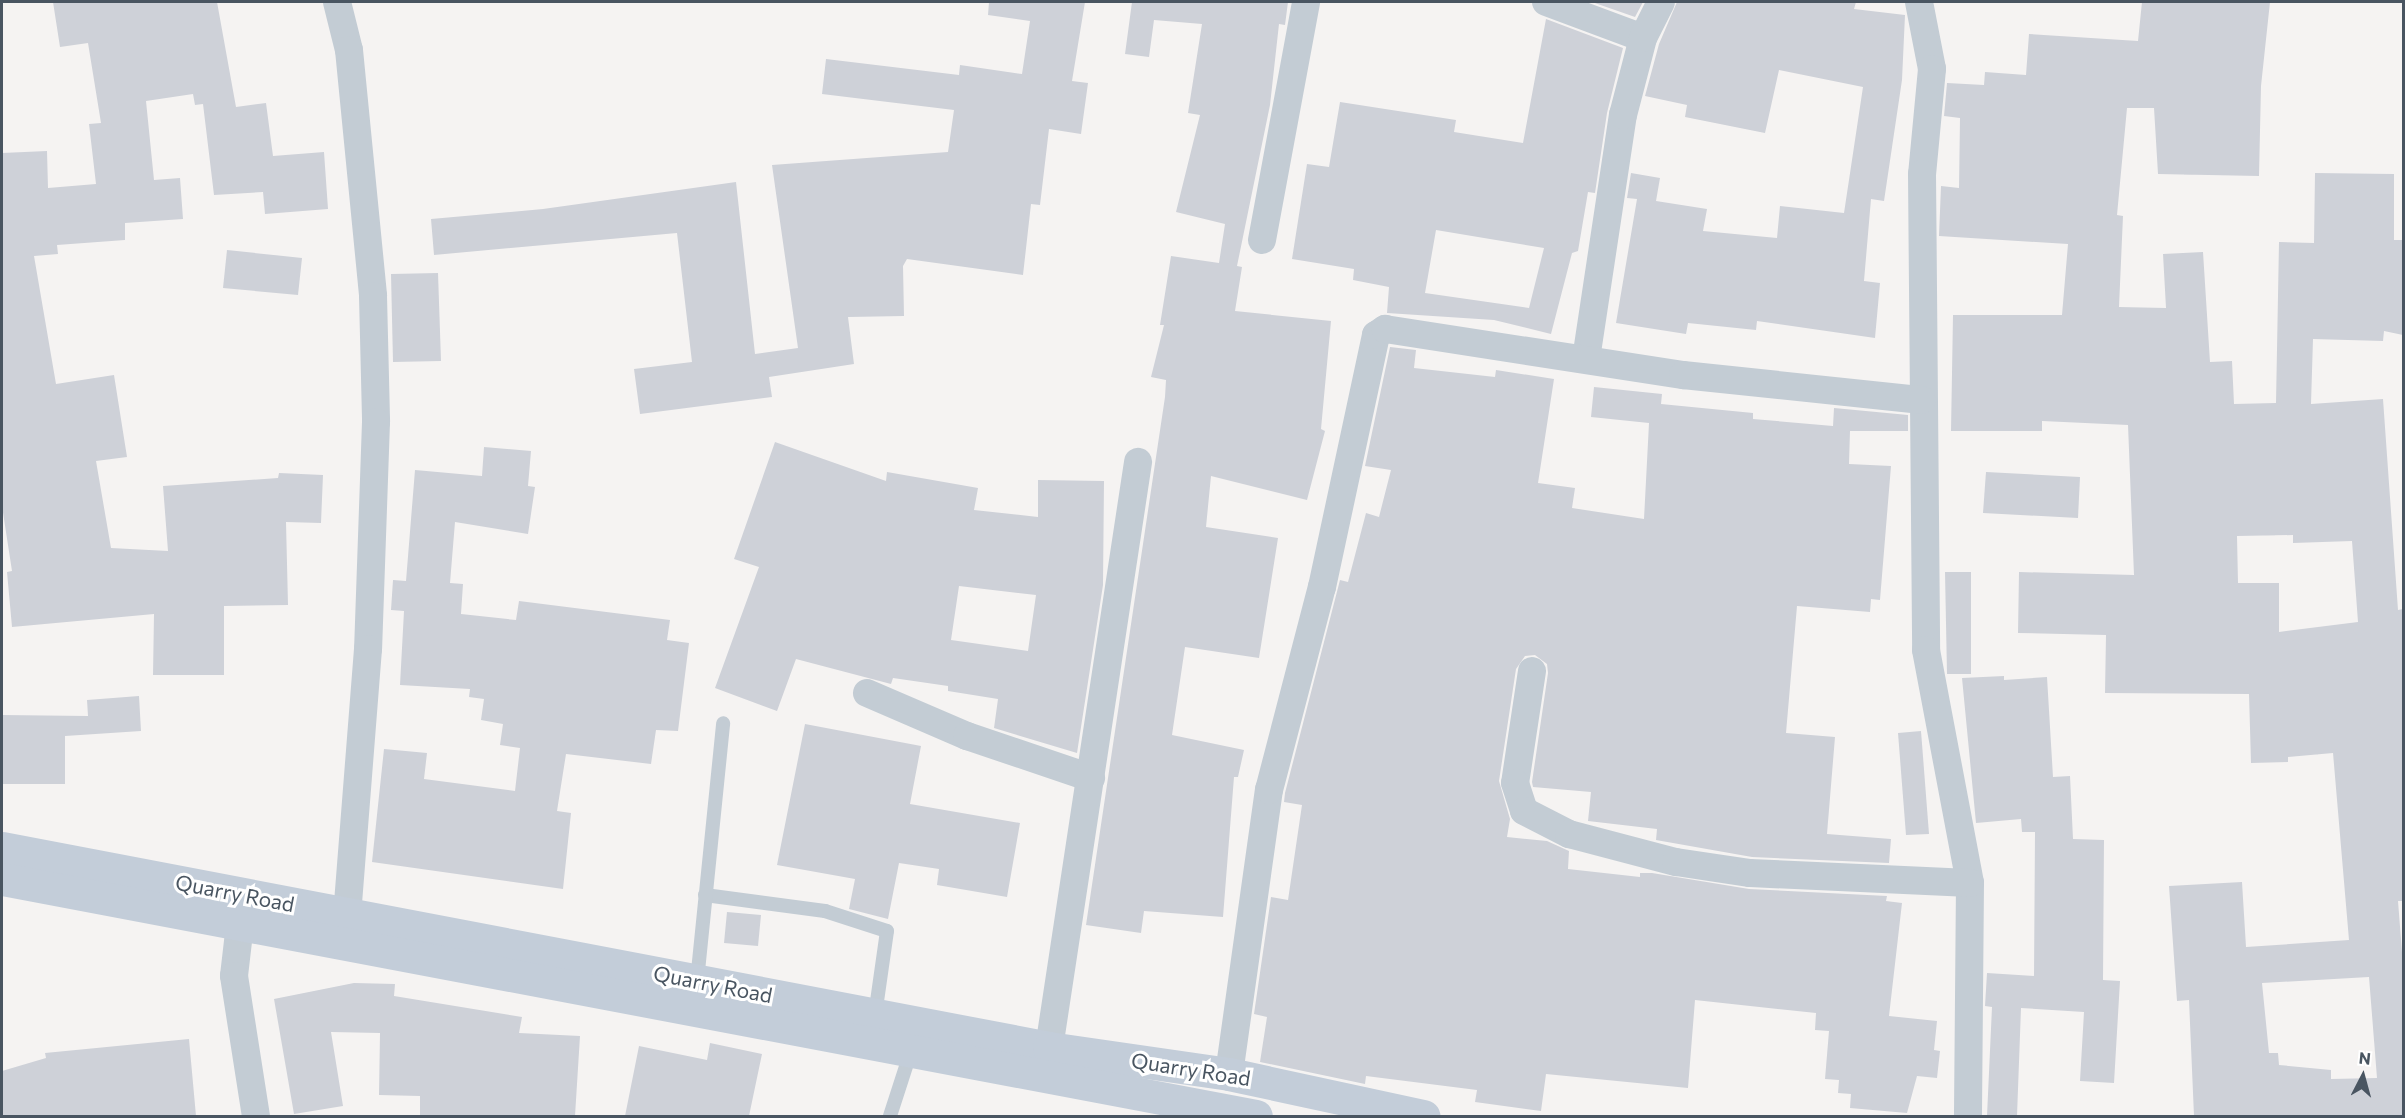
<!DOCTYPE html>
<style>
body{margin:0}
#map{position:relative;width:2405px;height:1118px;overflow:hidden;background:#f5f3f2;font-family:Commissioner,sans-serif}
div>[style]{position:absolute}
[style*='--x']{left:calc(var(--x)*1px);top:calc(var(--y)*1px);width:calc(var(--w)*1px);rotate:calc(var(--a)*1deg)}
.building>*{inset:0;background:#ced1d8}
.service>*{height:14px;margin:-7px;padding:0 7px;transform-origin:7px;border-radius:7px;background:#c3ccd4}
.minor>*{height:28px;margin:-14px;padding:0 14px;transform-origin:14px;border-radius:14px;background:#c3ccd4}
.secondary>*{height:33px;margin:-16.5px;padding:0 16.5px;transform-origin:16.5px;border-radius:16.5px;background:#c3cdd9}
span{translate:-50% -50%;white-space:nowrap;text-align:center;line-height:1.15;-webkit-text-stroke:6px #fff;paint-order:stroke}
.street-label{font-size:21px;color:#495561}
.frame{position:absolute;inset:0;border:3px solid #495561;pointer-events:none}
.north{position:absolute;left:2333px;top:1046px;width:60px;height:60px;-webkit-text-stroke:4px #fff;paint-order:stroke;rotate:6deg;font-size:16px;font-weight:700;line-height:24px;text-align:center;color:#495561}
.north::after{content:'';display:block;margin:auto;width:21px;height:27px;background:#495561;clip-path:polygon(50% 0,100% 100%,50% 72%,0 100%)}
</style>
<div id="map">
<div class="building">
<div style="clip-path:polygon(53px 2px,217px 2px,236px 107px,266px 103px,273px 156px,324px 152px,328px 209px,265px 214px,263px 192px,214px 195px,203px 104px,195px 105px,193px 94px,146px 101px,154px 180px,180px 178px,183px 219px,125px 223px,125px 240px,57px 245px,58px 254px,34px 256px,56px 384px,114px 375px,127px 457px,96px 461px,111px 548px,168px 551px,163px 486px,278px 478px,279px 473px,323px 475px,321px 523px,286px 522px,288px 605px,224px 606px,224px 675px,153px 675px,154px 614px,12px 627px,7px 572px,12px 571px,2px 506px,2px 153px,47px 151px,48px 188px,96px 184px,89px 124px,101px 123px,88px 43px,60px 47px)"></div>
<div style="clip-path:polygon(989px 2px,1085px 2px,1072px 81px,1088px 83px,1081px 134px,1049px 129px,1040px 205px,1031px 204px,1023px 275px,907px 259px,903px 266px,904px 316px,848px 317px,854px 364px,769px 377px,772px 397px,640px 414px,634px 369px,692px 362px,677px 233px,434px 255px,431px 219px,543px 209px,736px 182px,755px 354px,798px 348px,772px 165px,948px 152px,954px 110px,822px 94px,826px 59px,959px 75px,960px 65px,1022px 74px,1030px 21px,988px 15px)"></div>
<div style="clip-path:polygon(1132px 2px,1288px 2px,1285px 25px,1279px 24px,1270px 105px,1237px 266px,1242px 267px,1235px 311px,1331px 321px,1321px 429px,1325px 431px,1307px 500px,1211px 476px,1206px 527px,1278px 538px,1259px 658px,1185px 647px,1172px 735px,1244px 750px,1238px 777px,1234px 777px,1223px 917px,1144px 911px,1141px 933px,1086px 925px,1165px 397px,1166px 380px,1151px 377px,1164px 325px,1160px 325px,1171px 256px,1219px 263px,1225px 224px,1176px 212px,1200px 115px,1188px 113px,1202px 24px,1154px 20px,1149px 57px,1125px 54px)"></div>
<div style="clip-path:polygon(1592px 2px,1643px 2px,1635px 17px)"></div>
<div style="clip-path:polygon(1677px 2px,1856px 2px,1854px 9px,1905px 15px,1902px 80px,1884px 201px,1871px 199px,1864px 281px,1880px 283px,1875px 338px,1757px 321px,1756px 330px,1688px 323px,1686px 334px,1616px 323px,1637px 199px,1627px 198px,1631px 173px,1660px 178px,1656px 201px,1707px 209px,1703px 231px,1777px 238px,1780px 206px,1844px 213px,1863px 87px,1779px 70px,1765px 133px,1685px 117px,1687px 105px,1645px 96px,1659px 44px)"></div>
<div style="clip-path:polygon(evenodd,2142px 2px,2270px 2px,2261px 86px,2259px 176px,2158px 174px,2154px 108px,2127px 108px,2117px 215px,2123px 216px,2119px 307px,2166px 308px,2163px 254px,2203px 252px,2210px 362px,2232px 361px,2234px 404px,2276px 403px,2279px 242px,2314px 243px,2315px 173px,2394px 174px,2394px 240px,2403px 240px,2403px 335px,2384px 331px,2383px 341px,2313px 339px,2311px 404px,2383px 399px,2398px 610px,2403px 609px,2403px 901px,2398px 901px,2403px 965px,2403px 1116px,2194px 1116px,2189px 1000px,2177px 1001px,2169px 886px,2242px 882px,2246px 947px,2349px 940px,2333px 753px,2288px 757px,2288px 762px,2251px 763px,2249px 694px,2105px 693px,2106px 635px,2018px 633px,2019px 572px,2134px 575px,2128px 425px,2042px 421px,2042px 431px,1951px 431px,1953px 315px,2062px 315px,2068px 244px,1939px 236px,1941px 186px,1959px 188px,1960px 118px,1944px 116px,1947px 83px,1984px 85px,1985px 72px,2026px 75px,2029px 34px,2138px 41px,2142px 2px,2293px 535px,2293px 543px,2352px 541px,2358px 622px,2279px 632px,2279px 583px,2238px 583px,2237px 536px,2293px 535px,2142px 2px,2369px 977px,2377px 1078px,2331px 1079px,2331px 1070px,2279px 1065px,2278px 1053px,2269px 1053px,2262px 983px,2369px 977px)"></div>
<div style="clip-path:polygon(evenodd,1546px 19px,1623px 48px,1607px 113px,1595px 193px,1588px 192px,1578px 251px,1572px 253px,1551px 334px,1494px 320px,1387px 313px,1389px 287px,1353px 280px,1354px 269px,1292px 259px,1307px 164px,1329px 167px,1340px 102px,1456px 120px,1454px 132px,1523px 143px,1546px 19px,1436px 230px,1544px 248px,1529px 308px,1425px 293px,1436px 230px)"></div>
<div style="clip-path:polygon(227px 250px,302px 258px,298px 295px,223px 288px)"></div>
<div style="clip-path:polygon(438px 273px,441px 361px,393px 362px,391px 274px)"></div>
<div style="clip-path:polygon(1390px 347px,1416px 350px,1414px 368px,1495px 377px,1496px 370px,1554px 379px,1538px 483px,1575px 488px,1572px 508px,1644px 519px,1649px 423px,1591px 417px,1594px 387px,1662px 394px,1661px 404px,1753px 413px,1753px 419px,1833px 426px,1834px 408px,1908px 415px,1908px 431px,1850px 431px,1849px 464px,1891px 466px,1880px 600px,1871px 599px,1870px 612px,1797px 606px,1786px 733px,1835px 737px,1827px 834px,1891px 839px,1889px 863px,1752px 857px,1656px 840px,1657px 829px,1588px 821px,1591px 792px,1533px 787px,1532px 782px,1548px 673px,1547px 664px,1535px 655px,1525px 656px,1516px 669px,1499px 781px,1510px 819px,1507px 837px,1547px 841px,1569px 851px,1568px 869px,1640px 877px,1640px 873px,1652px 873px,1749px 889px,1887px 896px,1886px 901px,1902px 903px,1889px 1016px,1937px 1021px,1934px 1050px,1940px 1051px,1937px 1078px,1917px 1076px,1907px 1113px,1850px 1108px,1851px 1094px,1838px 1093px,1839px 1080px,1825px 1079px,1829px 1031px,1815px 1030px,1816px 1013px,1695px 1000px,1688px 1088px,1546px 1074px,1541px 1111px,1475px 1102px,1477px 1090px,1366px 1076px,1365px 1084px,1260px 1062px,1267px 1017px,1254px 1014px,1271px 897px,1288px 900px,1302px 805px,1284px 802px,1285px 793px,1340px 580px,1348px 582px,1366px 513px,1379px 517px,1391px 470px,1365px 466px)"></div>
<div style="clip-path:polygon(evenodd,775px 442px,886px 481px,887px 472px,978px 488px,974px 510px,1038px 517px,1038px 480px,1104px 481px,1103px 585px,1077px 753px,994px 728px,998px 699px,948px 691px,948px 686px,893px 678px,891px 684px,796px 659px,777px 711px,715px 688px,759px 567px,734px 559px,775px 442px,959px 586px,1036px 595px,1028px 651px,951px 640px,959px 586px)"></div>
<div style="clip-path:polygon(484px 447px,531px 451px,528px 486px,535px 487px,528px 534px,455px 522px,450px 583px,463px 584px,461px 614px,516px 620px,519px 601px,670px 620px,667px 640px,689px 643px,678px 731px,656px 730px,651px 764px,566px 754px,557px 811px,571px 813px,563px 889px,372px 862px,384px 749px,427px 753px,424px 779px,515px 791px,520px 748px,500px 745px,503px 724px,481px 720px,484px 699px,469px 697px,470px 689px,400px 685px,404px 611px,391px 610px,393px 580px,406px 581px,415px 470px,482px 476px)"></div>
<div style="clip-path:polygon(1986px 472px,2080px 477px,2078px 518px,1983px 513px)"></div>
<div style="clip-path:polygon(1945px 572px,1971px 572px,1971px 674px,1947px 674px)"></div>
<div style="clip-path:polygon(2004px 676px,2004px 680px,2047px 677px,2053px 777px,2070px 776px,2073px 839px,2104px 840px,2103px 980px,2120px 981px,2114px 1083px,2080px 1081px,2084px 1012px,2021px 1008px,2017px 1116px,1987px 1116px,1992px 1007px,1985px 1006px,1987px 973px,2034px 976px,2035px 832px,2022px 832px,2021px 819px,1976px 823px,1962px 678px)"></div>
<div style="clip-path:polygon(139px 696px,141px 731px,65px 736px,65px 784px,2px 784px,2px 715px,88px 716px,87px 700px)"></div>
<div style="clip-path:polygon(805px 724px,921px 746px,910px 804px,1020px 823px,1007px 897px,937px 885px,939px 869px,899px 863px,888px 919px,849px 909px,855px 879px,777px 865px)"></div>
<div style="clip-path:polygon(1921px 731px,1929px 834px,1906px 835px,1898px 733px)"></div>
<div style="clip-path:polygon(727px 912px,761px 915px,758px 946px,724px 943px)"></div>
<div style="clip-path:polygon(354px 983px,395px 984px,394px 996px,522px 1017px,519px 1033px,580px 1036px,575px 1116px,420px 1116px,420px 1096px,379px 1095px,380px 1033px,331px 1032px,343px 1106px,294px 1114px,274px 999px)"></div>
<div style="clip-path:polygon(189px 1039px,196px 1116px,2px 1116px,2px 1071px,46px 1058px,45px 1053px)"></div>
<div style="clip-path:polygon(710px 1043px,762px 1054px,749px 1116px,625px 1116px,639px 1046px,707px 1060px)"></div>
</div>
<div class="service">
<div style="--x:705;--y:895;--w:121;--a:7.6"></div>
<div style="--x:825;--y:911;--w:65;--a:17.9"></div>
<div style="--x:887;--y:931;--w:85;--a:98.1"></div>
<div style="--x:697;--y:981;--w:259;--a:-84.2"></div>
<div style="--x:890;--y:1116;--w:68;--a:-72.1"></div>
</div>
<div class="minor">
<div style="--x:337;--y:2;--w:49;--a:76"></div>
<div style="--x:349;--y:50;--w:247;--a:84.4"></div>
<div style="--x:373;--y:296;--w:126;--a:88.6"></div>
<div style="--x:376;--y:422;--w:227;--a:92"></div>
<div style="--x:368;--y:649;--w:266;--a:94.5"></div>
<div style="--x:1546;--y:2;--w:103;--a:20.4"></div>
<div style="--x:1919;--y:2;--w:68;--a:79"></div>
<div style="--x:1932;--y:69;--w:105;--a:95.4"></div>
<div style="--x:1922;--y:174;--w:476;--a:89.5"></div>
<div style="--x:1926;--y:650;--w:237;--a:79.3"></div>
<div style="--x:1970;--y:883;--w:233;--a:90.5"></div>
<div style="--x:1262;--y:240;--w:242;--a:-79.5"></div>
<div style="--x:1586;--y:359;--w:247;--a:-81.4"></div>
<div style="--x:1623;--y:115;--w:80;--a:-75.4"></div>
<div style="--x:1643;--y:38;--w:40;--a:-63.4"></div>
<div style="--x:1532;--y:671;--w:113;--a:98.6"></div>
<div style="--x:1515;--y:783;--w:29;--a:72"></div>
<div style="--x:1524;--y:811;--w:51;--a:27.1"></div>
<div style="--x:1569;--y:834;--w:111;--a:14.7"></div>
<div style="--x:1676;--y:862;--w:75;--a:8.5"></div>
<div style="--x:1750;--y:873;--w:220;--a:2.6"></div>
<div style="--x:867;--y:693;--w:109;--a:23.3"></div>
<div style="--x:967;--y:736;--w:131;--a:18.7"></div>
<div style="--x:240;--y:924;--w:52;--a:96.6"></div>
<div style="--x:234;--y:976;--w:142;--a:81.1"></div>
<div style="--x:1049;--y:1048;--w:593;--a:-81.36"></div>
<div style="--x:1229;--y:1074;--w:287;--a:-82"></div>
<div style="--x:1269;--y:790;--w:210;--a:-75.4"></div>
<div style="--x:1322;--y:587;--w:258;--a:-77.9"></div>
<div style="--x:1376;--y:335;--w:11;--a:-34"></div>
<div style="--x:1385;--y:329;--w:302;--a:8.8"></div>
<div style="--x:1683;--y:375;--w:240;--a:6"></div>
</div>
<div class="secondary">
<div style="--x:2;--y:848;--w:1066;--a:10.81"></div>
<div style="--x:1049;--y:1048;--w:182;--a:8.2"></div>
<div style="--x:1229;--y:1074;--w:199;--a:12.2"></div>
<div style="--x:2;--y:879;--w:1276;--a:10.7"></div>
</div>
<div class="street-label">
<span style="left:235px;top:893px;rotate:11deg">Quarry Road</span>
<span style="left:713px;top:984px;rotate:11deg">Quarry Road</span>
<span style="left:1191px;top:1069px;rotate:9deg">Quarry Road</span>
</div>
<div class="frame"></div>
<div class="north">N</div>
</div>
